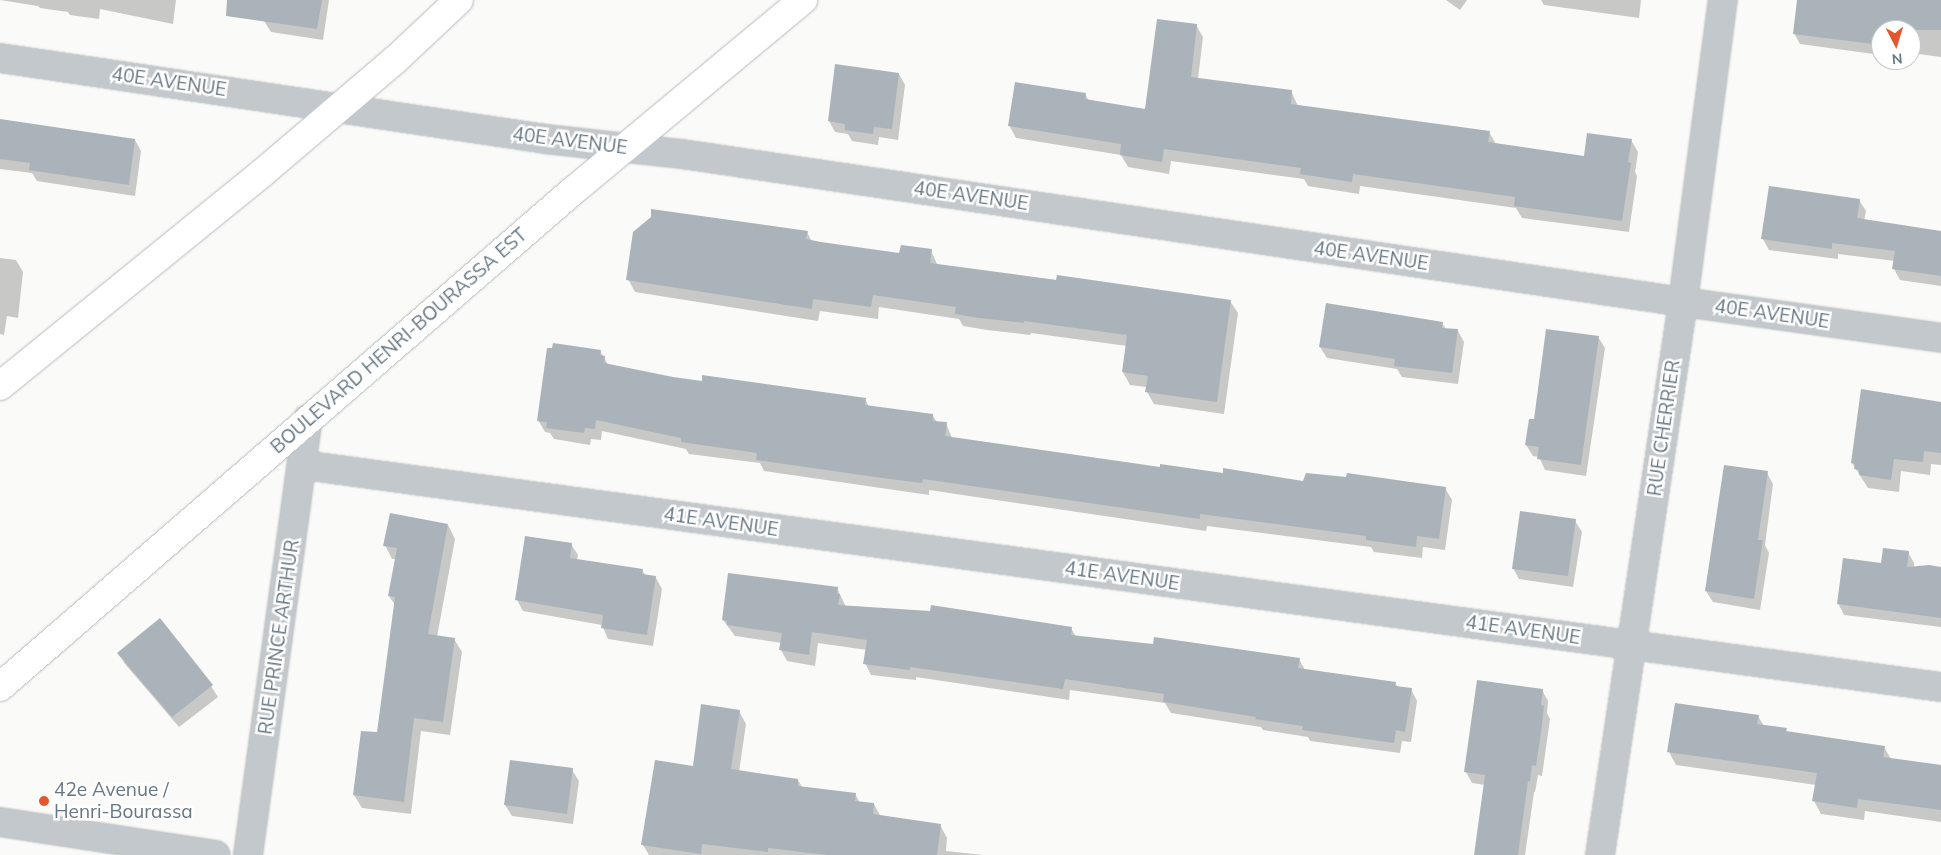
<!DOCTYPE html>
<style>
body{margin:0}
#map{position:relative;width:1941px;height:855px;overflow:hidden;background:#fafaf8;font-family:Mulish,sans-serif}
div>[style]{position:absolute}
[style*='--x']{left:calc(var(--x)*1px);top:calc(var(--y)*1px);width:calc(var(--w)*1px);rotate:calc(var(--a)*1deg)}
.shadow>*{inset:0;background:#0003}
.building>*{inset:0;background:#aab3b9}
.roads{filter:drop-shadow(0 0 1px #b5babe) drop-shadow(0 0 1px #b5babe)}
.street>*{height:28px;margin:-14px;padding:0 14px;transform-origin:14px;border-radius:14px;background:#c3c8cc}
.primary>*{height:28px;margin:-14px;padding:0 14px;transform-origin:14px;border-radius:14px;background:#fff}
.dots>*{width:14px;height:14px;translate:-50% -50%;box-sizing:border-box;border:2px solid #fff;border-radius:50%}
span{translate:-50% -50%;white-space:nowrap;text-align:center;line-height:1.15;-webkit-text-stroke:5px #fff;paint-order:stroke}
.street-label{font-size:19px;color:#657683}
.poi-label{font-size:19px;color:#657683}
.left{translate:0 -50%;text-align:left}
.north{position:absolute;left:1871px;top:20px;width:50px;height:50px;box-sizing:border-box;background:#fff;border:1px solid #c1c8cd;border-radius:50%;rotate:175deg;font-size:14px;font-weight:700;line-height:20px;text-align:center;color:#657683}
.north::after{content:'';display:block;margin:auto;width:18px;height:22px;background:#e4572e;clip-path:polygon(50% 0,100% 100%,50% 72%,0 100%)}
</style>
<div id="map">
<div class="shadow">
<div style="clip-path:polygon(0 0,176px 0,173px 24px,100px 9px,99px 19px,70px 15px,68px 12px,40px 8px,38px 6px)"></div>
<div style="clip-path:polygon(267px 0,329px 0,323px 40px,271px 32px,264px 21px)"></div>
<div style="clip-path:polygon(1446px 0,1467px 0,1460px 10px)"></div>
<div style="clip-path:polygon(1541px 0,1641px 0,1639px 18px,1544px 5px)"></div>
<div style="clip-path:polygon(1799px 0,1941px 0,1941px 57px,1911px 53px,1911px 30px,1881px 30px,1881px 55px,1800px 44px,1794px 33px)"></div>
<div style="clip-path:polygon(1196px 25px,1203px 37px,1198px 79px,1291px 91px,1298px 106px,1489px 132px,1496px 144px,1585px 157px,1631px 140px,1638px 152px,1635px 172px,1637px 176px,1629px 232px,1522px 218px,1516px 208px,1360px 186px,1359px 194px,1308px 186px,1304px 179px,1171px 161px,1169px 174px,1128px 167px,1121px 155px,1016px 138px,1009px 125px,1085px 94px,1089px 101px,1146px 111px)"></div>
<div style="clip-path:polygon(899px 74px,905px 85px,898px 140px,879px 137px,878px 145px,852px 141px,848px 134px,835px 132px,829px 121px)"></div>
<div style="clip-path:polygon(0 120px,135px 140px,141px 151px,135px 196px,37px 181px,32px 173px,0 169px)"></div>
<div style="clip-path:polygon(1859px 200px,1866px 211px,1864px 221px,1941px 232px,1941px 286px,1900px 280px,1894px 269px,1895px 261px,1838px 254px,1838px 259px,1769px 250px,1763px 239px)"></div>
<div style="clip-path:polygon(807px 232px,812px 242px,900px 254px,931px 251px,938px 266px,1230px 301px,1238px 313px,1224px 414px,1154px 404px,1147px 392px,1147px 387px,1130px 385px,1123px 372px,1127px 346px,1031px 333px,1030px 335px,987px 330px,963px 326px,959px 319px,879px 307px,878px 319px,820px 311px,818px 321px,635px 292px,628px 279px)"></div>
<div style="clip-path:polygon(0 258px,16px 260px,23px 272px,18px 318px,7px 316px,4px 335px,0 334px)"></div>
<div style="clip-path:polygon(1442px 323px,1446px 329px,1458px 331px,1464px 342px,1458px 384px,1402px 377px,1397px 369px,1327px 358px,1320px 347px)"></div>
<div style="clip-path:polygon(1598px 337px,1605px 348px,1586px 476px,1545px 470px,1539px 457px,1533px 456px,1526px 445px,1535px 421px)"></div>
<div style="clip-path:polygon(600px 351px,609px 366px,672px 379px,865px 399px,869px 407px,933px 416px,937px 422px,946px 423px,952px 438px,1161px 468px,1224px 475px,1304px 482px,1445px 488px,1452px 500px,1445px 550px,1423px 547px,1422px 558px,1374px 552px,1371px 547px,1207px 526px,1206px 531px,929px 490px,929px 495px,764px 471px,760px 463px,689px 454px,686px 449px,602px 431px,601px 440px,591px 439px,590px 445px,554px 439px,550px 433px,545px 432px,538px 420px)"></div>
<div style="clip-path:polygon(1862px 390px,1941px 403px,1941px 465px,1931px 464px,1930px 475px,1901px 471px,1899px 492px,1868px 488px,1852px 463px)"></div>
<div style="clip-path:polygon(1767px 473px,1773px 484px,1765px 545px,1769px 553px,1760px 610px,1713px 602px,1706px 591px)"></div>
<div style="clip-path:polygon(1575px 521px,1582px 532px,1573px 587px,1519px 579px,1513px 568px)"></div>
<div style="clip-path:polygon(448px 525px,455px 539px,437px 637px,454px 639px,462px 652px,450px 735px,421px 731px,411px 814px,362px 808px,354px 795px,378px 734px,395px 605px,389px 596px,396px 559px,392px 559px,385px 545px)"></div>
<div style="clip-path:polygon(571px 544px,578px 555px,577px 560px,642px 570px,646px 576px,656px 578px,662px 589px,653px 646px,608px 639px,602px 625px,523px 611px,517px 600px)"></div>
<div style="clip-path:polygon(1908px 552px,1914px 563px,1914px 568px,1941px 568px,1941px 627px,1844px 615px,1838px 603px,1882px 564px)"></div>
<div style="clip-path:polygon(837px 588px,846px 607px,1071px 628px,1076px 637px,1299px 659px,1305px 670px,1395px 683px,1398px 687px,1411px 689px,1417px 701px,1411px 742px,1402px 741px,1400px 753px,1310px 741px,1308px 737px,1263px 730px,1261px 727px,1171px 713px,1165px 703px,1070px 690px,1069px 700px,916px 677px,916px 680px,871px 675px,865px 663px,867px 650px,818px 643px,815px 666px,787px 661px,781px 650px,782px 643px,735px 636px,723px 620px)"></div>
<div style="clip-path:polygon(119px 653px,211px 686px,218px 697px,179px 727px,125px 664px)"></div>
<div style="clip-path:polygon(1542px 690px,1548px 701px,1547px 713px,1550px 719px,1542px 776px,1538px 775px,1535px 792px,1534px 792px,1525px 855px,1475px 855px,1485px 785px,1472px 783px,1466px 772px)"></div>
<div style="clip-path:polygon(739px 711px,746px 724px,739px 772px,798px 780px,802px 787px,855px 794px,860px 803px,874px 804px,881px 817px,940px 825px,947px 838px,946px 851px,983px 855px,649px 855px,643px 845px,694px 767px)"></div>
<div style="clip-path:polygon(1758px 716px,1764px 726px,1786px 729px,1787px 732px,1884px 747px,1891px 759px,1941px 766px,1941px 822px,1865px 811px,1864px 820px,1821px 814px,1814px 801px,1816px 785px,1676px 765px,1669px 752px)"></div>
<div style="clip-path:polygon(572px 770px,579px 781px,573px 824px,512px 816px,505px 805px)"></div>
</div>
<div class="building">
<div style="clip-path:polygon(227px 0,322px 0,317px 29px,226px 16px)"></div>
<div style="clip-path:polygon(1797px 0,1941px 0,1941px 30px,1881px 30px,1881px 45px,1793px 34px)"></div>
<div style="clip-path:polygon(1157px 19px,1197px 24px,1191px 77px,1292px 90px,1291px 104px,1490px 131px,1488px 142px,1584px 156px,1587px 133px,1632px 139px,1628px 162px,1631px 163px,1622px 221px,1514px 206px,1515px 197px,1353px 174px,1352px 182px,1300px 174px,1301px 168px,1164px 149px,1162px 162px,1120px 155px,1121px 144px,1008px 126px,1015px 82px,1086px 93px,1085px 99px,1145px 109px)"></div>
<div style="clip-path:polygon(835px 64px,899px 73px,892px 129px,874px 127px,873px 134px,845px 130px,845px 124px,828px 121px)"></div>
<div style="clip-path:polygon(0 119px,135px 139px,129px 185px,29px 170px,30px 163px,0 159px)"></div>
<div style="clip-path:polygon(1769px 186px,1860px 199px,1857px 218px,1941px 231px,1941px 276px,1892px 269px,1895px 251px,1832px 243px,1832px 249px,1761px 239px)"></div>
<div style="clip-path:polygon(651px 209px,808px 231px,806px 239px,821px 242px,899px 253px,901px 245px,932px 249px,930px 263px,1056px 280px,1057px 275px,1231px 300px,1217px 402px,1145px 392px,1148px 376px,1122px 372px,1127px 335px,1024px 321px,1024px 323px,979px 318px,955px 314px,956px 307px,873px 295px,871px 307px,813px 299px,812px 309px,626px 280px,633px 232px,651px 217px)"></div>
<div style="clip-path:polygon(1326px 303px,1443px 322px,1442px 328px,1458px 329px,1452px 373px,1394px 366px,1395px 359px,1319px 347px)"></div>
<div style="clip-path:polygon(1546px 329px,1599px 336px,1581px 465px,1537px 459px,1539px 447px,1525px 445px,1529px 419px,1534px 419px)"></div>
<div style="clip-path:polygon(553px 343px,601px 350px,600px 355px,605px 356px,604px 363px,673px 377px,702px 381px,702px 375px,866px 398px,865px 405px,933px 414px,933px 421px,947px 422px,945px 436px,1160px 467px,1160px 464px,1223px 473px,1223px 468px,1303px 481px,1306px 473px,1346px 477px,1347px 473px,1446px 487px,1439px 539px,1417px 536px,1416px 547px,1366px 540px,1366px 536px,1200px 514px,1200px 519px,923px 479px,922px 483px,882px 478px,756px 460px,757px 453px,681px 442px,681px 438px,596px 420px,595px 429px,585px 428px,584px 433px,546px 428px,547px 422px,537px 421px,547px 348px,552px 348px)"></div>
<div style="clip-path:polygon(1861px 389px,1941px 402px,1941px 453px,1924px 451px,1923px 462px,1894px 459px,1891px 480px,1859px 475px,1859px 470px,1854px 469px,1855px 464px,1851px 463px)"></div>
<div style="clip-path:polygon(1724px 465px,1768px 471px,1758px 540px,1763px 540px,1754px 599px,1705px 591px)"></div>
<div style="clip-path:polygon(1520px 511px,1576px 519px,1568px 576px,1512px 569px)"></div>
<div style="clip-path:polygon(390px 513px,448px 524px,428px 634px,455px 638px,443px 722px,414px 718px,404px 802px,353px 795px,361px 731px,377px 732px,395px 597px,388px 596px,397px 548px,383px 546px)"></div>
<div style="clip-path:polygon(525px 536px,572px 543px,570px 558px,643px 569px,642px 574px,656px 576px,647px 635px,601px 628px,603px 615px,515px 600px)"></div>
<div style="clip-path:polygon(1883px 548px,1909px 551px,1907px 567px,1929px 565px,1941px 567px,1941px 618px,1837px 604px,1843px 558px,1881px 563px)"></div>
<div style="clip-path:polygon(728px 573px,838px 587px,837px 594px,840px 594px,838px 605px,930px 611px,931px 605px,1072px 627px,1071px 635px,1153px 644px,1154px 637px,1300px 658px,1298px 668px,1396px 682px,1395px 686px,1412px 688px,1405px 732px,1396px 730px,1394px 743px,1302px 730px,1303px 726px,1255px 719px,1256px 717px,1163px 702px,1164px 694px,1065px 679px,1063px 689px,910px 667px,910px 670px,863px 664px,867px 640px,812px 632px,809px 655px,779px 650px,782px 633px,727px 625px,727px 621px,722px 620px)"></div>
<div style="clip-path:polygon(160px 618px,213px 685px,172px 717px,117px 653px)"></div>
<div style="clip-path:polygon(1477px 680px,1543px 689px,1541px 705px,1544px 706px,1541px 733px,1536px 766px,1532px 765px,1530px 782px,1528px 781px,1518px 855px,1474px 855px,1485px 775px,1464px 772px)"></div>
<div style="clip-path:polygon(1675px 703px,1759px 715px,1757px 724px,1787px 728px,1786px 731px,1885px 746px,1883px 757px,1941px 765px,1941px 810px,1858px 799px,1857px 808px,1812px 801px,1817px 773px,1667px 752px)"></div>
<div style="clip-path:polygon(701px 704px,740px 710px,731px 769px,798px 779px,798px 786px,856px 793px,855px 801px,874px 803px,873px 814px,941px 824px,937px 855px,827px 855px,768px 848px,768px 852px,702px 844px,701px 854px,641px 845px,655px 760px,693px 766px)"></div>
<div style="clip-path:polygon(510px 760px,573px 768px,567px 814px,504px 805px)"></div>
</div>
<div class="roads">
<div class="street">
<div style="--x:0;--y:58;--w:552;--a:8.44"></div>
<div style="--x:546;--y:139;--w:137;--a:6.3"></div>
<div style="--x:682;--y:154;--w:1012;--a:8.41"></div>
<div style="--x:1683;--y:302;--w:260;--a:7.9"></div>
<div style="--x:303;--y:465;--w:1653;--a:7.72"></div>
<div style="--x:0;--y:822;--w:218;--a:8.7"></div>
<div style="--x:248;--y:855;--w:440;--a:-82.2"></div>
<div style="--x:1600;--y:855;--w:559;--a:-81.46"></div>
<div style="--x:1683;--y:302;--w:305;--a:-82.5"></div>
</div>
<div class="primary">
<div style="--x:0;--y:386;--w:336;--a:-39.1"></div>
<div style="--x:261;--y:174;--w:175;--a:-40.4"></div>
<div style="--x:394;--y:61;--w:89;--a:-43.2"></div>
<div style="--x:0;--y:687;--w:759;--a:-40.89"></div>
<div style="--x:574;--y:190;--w:298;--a:-39.7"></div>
</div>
</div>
<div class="dots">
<div style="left:44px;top:801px;background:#e4572e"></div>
</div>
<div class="street-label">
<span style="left:169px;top:82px;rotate:8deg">40E AVENUE</span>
<span style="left:570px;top:141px;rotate:7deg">40E AVENUE</span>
<span style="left:971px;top:196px;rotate:8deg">40E AVENUE</span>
<span style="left:1371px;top:256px;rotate:8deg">40E AVENUE</span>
<span style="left:1772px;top:314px;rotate:8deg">40E AVENUE</span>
<span style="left:399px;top:341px;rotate:-41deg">BOULEVARD HENRI-BOURASSA EST</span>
<span style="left:1664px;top:428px;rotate:-82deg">RUE CHERRIER</span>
<span style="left:721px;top:522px;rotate:8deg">41E AVENUE</span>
<span style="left:1122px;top:576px;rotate:8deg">41E AVENUE</span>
<span style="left:1523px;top:630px;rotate:8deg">41E AVENUE</span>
<span style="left:279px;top:637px;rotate:-82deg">RUE PRINCE ARTHUR</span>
</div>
<div class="poi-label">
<span class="left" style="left:54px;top:801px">42e Avenue /<br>Henri-Bourassa</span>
</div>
<div class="north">N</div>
</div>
